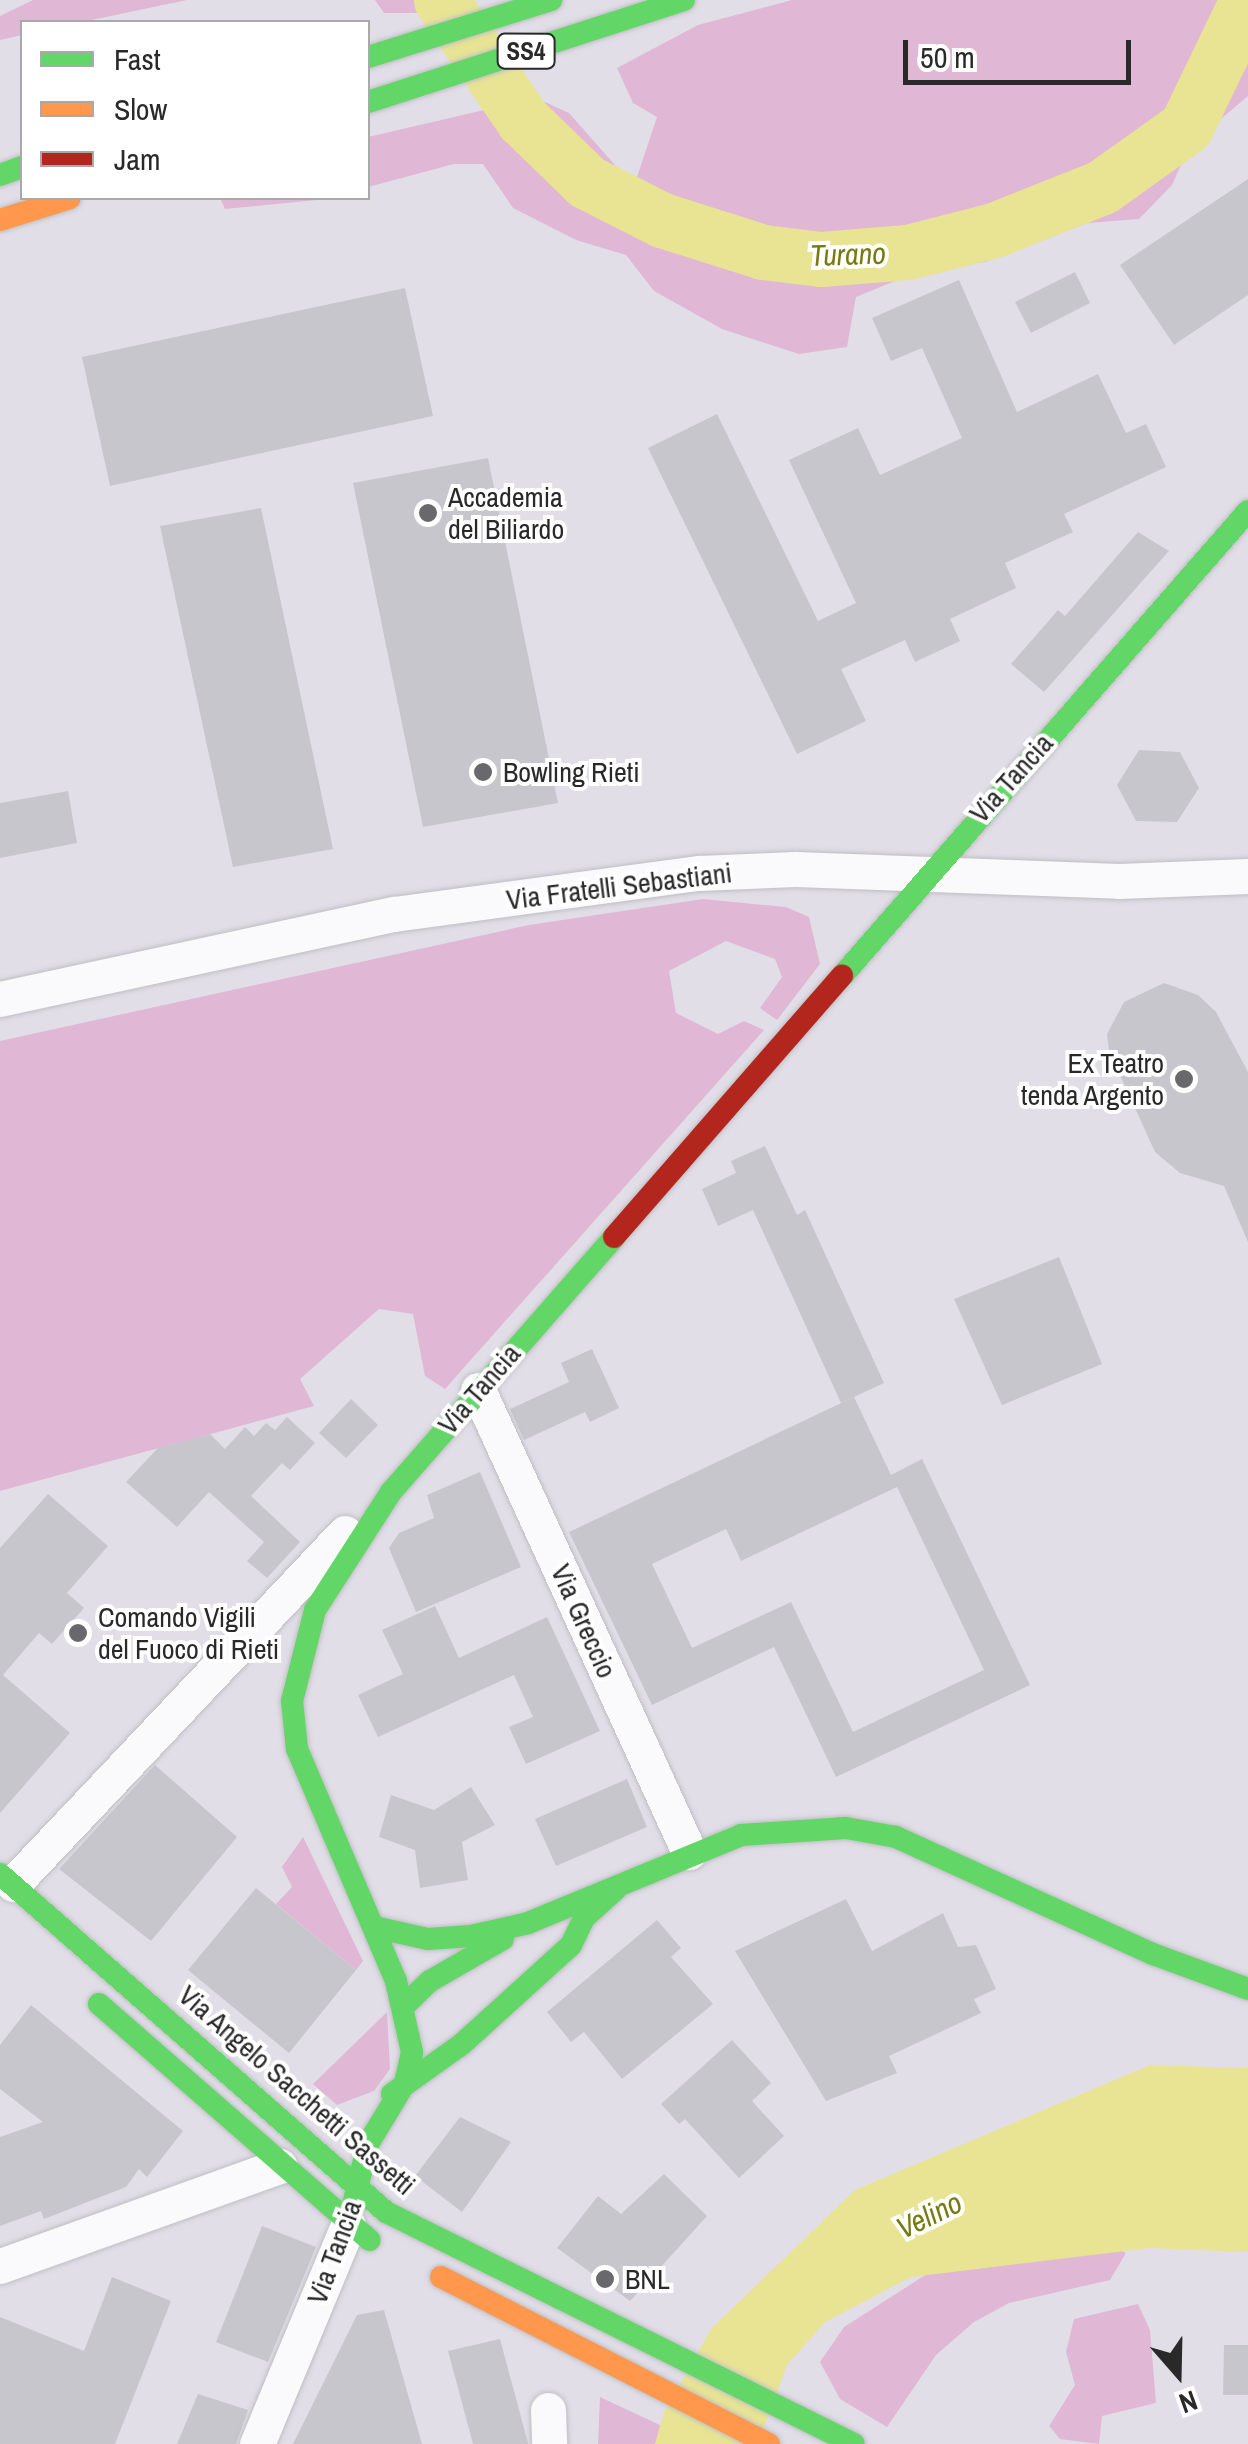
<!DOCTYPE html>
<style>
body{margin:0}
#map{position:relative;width:1248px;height:2444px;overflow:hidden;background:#e1dee8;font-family:"Archivo Narrow",sans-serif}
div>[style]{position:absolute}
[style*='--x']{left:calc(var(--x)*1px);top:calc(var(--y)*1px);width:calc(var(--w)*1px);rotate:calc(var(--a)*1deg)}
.green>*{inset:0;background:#e0b8d5}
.water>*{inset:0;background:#e8e494}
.river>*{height:55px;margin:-27.5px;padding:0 27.5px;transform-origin:27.5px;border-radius:27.5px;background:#e8e494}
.building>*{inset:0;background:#c8c6cd}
.roads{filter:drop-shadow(0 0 2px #bfbfc1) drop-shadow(0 0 2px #bfbfc1)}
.street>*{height:35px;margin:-17.5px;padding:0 17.5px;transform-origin:17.5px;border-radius:17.5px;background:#fafafc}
.fast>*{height:22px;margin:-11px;padding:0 11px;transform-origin:11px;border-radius:11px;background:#63d668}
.slow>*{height:22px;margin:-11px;padding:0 11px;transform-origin:11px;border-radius:11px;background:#ff974d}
.jam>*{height:22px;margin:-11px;padding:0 11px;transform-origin:11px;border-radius:11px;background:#b3261e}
.dots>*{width:28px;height:28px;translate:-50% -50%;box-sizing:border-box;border:5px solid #fff;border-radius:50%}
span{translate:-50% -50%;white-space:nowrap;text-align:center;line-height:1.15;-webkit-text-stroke:8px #fff;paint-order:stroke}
.shield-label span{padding:2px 8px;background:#fff;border:2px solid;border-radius:8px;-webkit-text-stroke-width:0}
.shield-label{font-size:25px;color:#292929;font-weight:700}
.poi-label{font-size:28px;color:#292929}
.left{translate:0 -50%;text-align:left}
.right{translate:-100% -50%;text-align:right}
.street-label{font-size:28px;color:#292929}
.water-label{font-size:30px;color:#767b11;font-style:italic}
.legend{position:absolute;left:20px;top:20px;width:350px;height:180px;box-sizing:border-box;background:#fff;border:2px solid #a9a9a9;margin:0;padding:12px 18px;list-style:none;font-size:30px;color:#292929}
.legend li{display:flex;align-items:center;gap:20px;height:50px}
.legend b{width:50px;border:2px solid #a9a9a9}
.north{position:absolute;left:1128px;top:2324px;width:100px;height:100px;-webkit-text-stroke:8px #fff;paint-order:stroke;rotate:160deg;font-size:28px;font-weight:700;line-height:40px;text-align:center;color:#292929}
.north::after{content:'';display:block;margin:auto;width:35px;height:45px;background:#292929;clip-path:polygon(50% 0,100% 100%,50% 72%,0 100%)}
.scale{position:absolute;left:903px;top:40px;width:228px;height:45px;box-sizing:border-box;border:5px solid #292929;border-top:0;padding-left:12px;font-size:30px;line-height:35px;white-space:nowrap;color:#292929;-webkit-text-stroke:8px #fff;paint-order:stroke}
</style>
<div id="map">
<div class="green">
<div style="clip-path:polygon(33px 0,187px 0,82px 22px,22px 22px,22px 35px,0 40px,0 16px)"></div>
<div style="clip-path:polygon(375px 0,451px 0,432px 13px,384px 13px)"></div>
<div style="clip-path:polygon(792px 0,1248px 0,1248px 96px,1190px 145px,1172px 185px,1139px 219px,1088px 223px,985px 262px,917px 272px,856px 297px,847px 347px,799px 354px,722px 329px,654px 291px,626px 255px,576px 240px,513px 208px,483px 164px,454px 164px,368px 187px,368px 137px,536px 98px,569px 113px,622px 173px,637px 177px,657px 117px,633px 103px,617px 68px,698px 25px)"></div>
<div style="clip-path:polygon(220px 198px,337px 198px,225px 209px)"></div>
<div style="clip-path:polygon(703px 899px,786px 907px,809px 917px,820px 964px,777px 1020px,760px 1008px,782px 977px,775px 959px,726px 941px,669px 971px,676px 1013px,718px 1034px,744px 1021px,764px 1030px,445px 1389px,425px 1376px,413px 1314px,379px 1309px,300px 1379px,314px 1406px,0 1491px,0 1041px,529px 925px)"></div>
<div style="clip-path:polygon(303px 1837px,363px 1961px,356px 1970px,276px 1904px,292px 1887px,282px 1867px)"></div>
<div style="clip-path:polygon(387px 2012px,390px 2069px,374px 2091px,337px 2105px,313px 2084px)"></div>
<div style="clip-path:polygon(1102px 2242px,1126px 2253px,1110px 2280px,1009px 2303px,974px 2322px,936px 2355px,887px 2427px,840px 2399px,820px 2362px,844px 2327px,927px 2274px)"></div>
<div style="clip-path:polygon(1138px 2304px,1150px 2330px,1156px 2403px,1102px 2416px,1099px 2444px,1060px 2439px,1049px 2426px,1075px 2385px,1066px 2352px,1074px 2319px)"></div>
<div style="clip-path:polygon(600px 2397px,662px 2426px,655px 2444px,598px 2444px)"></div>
</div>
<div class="water">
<div style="clip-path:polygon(1150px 2065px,1248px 2068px,1248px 2252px,1150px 2248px,911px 2277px,825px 2322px,787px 2365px,758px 2444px,655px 2444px,663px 2415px,711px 2329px,855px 2190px)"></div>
</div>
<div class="river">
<div style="--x:441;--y:0;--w:145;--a:55.7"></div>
<div style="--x:523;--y:120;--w:89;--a:44.1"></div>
<div style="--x:587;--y:182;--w:84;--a:26.9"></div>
<div style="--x:662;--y:220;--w:106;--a:17.6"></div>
<div style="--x:763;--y:252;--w:58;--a:6.9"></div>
<div style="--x:821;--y:259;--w:87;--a:-4.6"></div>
<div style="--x:908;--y:252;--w:89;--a:-14.3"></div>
<div style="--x:994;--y:230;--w:116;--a:-21.7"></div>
<div style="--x:1102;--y:187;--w:103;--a:-35.5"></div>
<div style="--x:1186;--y:127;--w:141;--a:-64.3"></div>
</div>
<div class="building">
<div style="clip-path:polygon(1248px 179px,1248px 295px,1174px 345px,1120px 265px)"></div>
<div style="clip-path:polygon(1075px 272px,1090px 303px,1031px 333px,1015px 302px)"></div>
<div style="clip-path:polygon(959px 280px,1017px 412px,1098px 374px,1126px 433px,1146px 424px,1166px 467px,1064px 514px,1073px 532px,1005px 563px,1016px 588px,950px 619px,960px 641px,915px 662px,905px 640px,841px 669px,866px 721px,797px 754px,648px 448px,717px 414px,818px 621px,856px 603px,789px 460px,858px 428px,880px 475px,962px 438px,922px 348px,891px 361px,872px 318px)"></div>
<div style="clip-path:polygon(405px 288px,433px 416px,110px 486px,82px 357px)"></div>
<div style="clip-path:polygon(488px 458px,558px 803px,423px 827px,353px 483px)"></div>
<div style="clip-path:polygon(261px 508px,333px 849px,233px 867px,160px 526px)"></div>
<div style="clip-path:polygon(1138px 532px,1169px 551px,1044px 692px,1011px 664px,1058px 610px,1065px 616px)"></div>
<div style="clip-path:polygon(1139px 750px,1180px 752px,1199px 788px,1177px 822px,1136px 821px,1117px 785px)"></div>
<div style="clip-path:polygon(68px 791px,77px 843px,0 858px,0 803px)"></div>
<div style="clip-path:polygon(1164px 983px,1198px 995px,1216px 1012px,1248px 1072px,1248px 1242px,1224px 1186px,1180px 1173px,1155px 1152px,1109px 1051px,1107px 1034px,1124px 1002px)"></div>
<div style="clip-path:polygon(765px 1146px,797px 1215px,805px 1210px,884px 1383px,841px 1403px,753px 1210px,718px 1226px,702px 1189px,736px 1173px,731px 1161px)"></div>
<div style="clip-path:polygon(1059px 1257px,1102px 1364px,1002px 1405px,954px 1299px)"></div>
<div style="clip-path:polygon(592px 1349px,619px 1408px,590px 1422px,585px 1412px,524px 1440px,510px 1409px,569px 1382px,561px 1363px)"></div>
<div style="clip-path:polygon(evenodd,854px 1397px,891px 1475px,922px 1459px,1030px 1685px,836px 1777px,774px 1647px,652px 1705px,569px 1532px,854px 1397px,897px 1487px,984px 1670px,853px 1732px,791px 1602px,692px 1648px,652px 1564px,726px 1529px,741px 1561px,897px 1487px)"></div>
<div style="clip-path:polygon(351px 1399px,378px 1425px,346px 1458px,319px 1433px)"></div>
<div style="clip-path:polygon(287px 1417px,315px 1443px,290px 1470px,282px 1463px,251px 1496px,300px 1542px,267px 1578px,247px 1561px,264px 1542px,209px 1492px,177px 1527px,126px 1482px,158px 1448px,210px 1434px,225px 1449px,245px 1427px,254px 1436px,266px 1423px,275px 1430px)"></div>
<div style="clip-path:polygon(480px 1472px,521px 1567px,416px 1612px,389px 1548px,399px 1533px,434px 1518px,427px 1495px)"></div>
<div style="clip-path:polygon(48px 1494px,108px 1546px,67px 1593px,84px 1608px,52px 1644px,39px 1633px,3px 1675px,70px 1733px,0 1813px,0 1548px)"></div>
<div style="clip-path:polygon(435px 1606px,459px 1658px,547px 1617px,600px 1731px,526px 1764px,509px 1727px,533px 1717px,514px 1675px,378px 1737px,358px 1695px,403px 1674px,382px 1630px)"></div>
<div style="clip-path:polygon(155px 1765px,237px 1837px,151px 1941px,59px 1869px)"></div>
<div style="clip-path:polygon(627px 1779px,647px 1827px,556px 1866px,535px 1819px)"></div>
<div style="clip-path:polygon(471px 1787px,495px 1825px,462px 1842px,468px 1880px,420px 1888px,415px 1850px,379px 1837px,391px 1795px,434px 1810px)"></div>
<div style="clip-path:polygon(256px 1888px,356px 1970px,289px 2053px,188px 1970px)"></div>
<div style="clip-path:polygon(846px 1899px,872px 1951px,943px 1913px,958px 1947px,976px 1945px,996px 1989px,974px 1999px,981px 2013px,889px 2056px,897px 2073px,826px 2101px,735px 1951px)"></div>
<div style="clip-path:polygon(657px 1920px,681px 1948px,671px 1957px,713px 2004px,622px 2079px,584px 2032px,571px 2042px,547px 2012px)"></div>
<div style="clip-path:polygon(31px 2005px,183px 2131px,147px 2177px,139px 2169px,126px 2187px,44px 2219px,41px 2211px,0 2226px,0 2137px,43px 2122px,0 2089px,0 2045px)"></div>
<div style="clip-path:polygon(732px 2040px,771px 2083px,752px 2101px,784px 2136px,739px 2178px,685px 2119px,679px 2124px,661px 2104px)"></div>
<div style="clip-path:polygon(460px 2117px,511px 2142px,462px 2212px,415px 2176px)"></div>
<div style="clip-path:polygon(664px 2174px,707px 2216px,630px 2301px,557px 2248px,598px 2196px,621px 2214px)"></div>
<div style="clip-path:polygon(262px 2226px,316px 2247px,268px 2362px,216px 2342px)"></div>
<div style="clip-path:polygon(112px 2277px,171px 2301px,115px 2444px,0 2444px,0 2317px,84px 2351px)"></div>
<div style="clip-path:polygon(384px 2310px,422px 2444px,293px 2444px,357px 2315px)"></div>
<div style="clip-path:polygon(500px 2339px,528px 2443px,528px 2444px,473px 2444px,448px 2351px)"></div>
<div style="clip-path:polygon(1224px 2345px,1248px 2345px,1248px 2395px,1223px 2395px)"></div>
<div style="clip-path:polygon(198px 2394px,248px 2410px,236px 2444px,177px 2444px)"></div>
</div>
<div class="roads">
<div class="street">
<div style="--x:0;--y:999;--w:403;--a:-12.2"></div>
<div style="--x:394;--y:914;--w:308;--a:-7.7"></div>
<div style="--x:699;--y:873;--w:96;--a:-2.4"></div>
<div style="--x:795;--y:869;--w:324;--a:2.1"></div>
<div style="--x:1119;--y:881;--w:129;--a:-2.2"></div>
<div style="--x:478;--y:1390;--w:508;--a:65.45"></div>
<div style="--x:13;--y:1884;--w:483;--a:-46.6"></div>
<div style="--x:0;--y:2266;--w:297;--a:-19.7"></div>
<div style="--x:548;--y:2410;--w:34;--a:88"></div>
<div style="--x:257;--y:2444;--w:237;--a:-67.4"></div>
</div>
<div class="fast">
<div style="--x:368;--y:57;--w:192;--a:-17.3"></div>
<div style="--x:368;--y:102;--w:332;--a:-17.9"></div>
<div style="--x:0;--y:175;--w:23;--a:-20"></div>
<div style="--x:842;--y:976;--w:617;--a:-48.88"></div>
<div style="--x:0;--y:1874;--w:513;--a:41.21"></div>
<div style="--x:386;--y:2212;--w:522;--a:26.37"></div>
<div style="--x:374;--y:1927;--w:55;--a:12.5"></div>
<div style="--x:428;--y:1939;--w:43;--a:-4"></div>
<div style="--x:471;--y:1936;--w:58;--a:-12.8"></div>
<div style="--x:528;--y:1923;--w:230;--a:-22.4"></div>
<div style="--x:741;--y:1835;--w:105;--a:-3.8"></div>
<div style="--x:846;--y:1828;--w:51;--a:10.2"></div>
<div style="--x:896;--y:1837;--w:282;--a:24.5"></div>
<div style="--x:1153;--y:1954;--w:101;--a:20.2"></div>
<div style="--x:99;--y:2004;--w:359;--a:41.1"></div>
<div style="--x:405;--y:2005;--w:35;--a:-44"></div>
<div style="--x:430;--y:1981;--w:84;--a:-29.9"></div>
<div style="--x:392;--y:2094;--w:86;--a:-35.5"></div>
<div style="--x:462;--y:2044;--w:147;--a:-42.2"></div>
<div style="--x:571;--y:1945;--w:30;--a:-64"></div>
<div style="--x:584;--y:1918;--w:42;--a:-42.1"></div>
<div style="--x:348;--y:2225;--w:83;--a:-76.1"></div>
<div style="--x:368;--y:2144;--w:71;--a:-58.8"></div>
<div style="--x:405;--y:2083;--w:32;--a:-77"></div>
<div style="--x:412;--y:2052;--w:73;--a:-102.7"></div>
<div style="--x:396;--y:1981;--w:252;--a:-113.1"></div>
<div style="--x:297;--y:1749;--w:48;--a:-95.9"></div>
<div style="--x:292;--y:1701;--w:94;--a:-75.8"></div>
<div style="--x:315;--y:1610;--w:140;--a:-57.2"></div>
<div style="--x:391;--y:1492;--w:339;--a:-48.8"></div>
</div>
<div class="slow">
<div style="--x:0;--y:220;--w:73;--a:-17.4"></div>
<div style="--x:441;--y:2277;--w:368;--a:27"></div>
</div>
<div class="jam">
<div style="--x:614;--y:1237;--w:347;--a:-48.9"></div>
</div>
</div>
<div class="dots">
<div style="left:428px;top:513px;background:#69686c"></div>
<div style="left:483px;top:772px;background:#69686c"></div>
<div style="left:1184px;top:1079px;background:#69686c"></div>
<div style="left:78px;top:1633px;background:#69686c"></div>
<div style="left:605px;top:2279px;background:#69686c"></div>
</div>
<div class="shield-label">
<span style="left:526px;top:51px">SS4</span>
</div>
<div class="poi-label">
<span class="left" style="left:448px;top:513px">Accademia<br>del Biliardo</span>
<span class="left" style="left:503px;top:772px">Bowling Rieti</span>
<span class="right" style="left:1164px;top:1079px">Ex Teatro<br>tenda Argento</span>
<span class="left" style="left:98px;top:1633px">Comando Vigili<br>del Fuoco di Rieti</span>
<span class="left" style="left:625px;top:2279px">BNL</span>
</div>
<div class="street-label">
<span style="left:1011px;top:778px;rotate:-48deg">Via Tancia</span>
<span style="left:619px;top:886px;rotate:-7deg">Via Fratelli Sebastiani</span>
<span style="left:479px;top:1389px;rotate:-49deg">Via Tancia</span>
<span style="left:584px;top:1621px;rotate:66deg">Via Greccio</span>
<span style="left:297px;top:2090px;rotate:41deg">Via Angelo Sacchetti Sassetti</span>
<span style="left:334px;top:2252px;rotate:-70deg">Via Tancia</span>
</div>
<div class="water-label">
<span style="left:848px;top:254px;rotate:-2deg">Turano</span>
<span style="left:929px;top:2215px;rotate:-26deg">Velino</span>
</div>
<ul class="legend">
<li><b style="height:12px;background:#63d668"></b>Fast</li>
<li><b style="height:12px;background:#ff974d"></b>Slow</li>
<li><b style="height:12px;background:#b3261e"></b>Jam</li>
</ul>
<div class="north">N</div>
<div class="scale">50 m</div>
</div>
